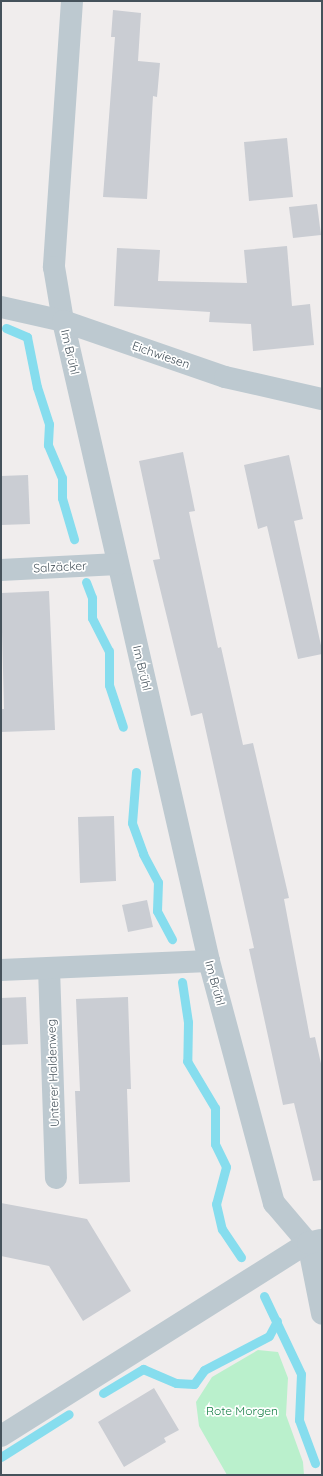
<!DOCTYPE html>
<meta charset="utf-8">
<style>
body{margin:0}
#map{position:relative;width:323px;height:1476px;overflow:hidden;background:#f0eded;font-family:Quicksand,sans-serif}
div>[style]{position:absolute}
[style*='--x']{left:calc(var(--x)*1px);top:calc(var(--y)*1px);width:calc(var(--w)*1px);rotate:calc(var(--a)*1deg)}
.green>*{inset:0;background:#baf0cc}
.stream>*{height:9px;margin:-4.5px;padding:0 4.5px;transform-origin:4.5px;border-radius:4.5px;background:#86ddee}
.building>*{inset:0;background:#cacdd3}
.minor>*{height:22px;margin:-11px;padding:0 11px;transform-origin:11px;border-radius:11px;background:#bdc9d0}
span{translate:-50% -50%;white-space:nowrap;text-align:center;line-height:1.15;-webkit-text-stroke:3.5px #fff;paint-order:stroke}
.street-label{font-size:12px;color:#45525b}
.park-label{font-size:12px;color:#147f45}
.frame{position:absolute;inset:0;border:2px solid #45525b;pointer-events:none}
</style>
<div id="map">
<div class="green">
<div style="clip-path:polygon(258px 1350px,278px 1352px,288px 1378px,286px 1415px,303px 1462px,304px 1475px,227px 1475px,199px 1426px,196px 1402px,212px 1377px)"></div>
</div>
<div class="stream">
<div style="--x:6;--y:328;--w:23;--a:23"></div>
<div style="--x:27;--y:337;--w:51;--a:78.7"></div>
<div style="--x:37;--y:387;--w:39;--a:72"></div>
<div style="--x:49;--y:424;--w:21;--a:93"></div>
<div style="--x:48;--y:445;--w:36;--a:67"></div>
<div style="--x:62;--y:478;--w:20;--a:90"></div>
<div style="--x:62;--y:498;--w:43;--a:73.7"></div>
<div style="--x:86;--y:582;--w:17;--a:69"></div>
<div style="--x:92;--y:598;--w:20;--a:90"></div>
<div style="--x:92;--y:618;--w:37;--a:63"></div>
<div style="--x:109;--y:651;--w:34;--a:90"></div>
<div style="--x:109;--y:685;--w:44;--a:71.6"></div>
<div style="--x:136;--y:772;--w:51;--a:94.5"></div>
<div style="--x:132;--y:823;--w:33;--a:70"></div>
<div style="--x:143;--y:854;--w:32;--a:62"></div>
<div style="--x:158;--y:882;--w:29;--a:92"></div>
<div style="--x:157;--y:911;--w:32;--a:62"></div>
<div style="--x:182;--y:982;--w:40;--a:81.5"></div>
<div style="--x:188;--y:1022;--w:39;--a:91"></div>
<div style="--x:187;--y:1061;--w:55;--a:59.2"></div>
<div style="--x:215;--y:1108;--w:36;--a:90"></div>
<div style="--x:215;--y:1144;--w:25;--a:64"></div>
<div style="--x:226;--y:1167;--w:38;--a:105"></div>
<div style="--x:216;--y:1204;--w:26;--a:77"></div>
<div style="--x:222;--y:1229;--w:34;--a:56"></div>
<div style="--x:264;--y:1296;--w:86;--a:64.6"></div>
<div style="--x:301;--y:1374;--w:46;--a:92.5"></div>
<div style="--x:299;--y:1420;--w:46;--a:69.6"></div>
<div style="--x:103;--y:1393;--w:47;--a:-31"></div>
<div style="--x:143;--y:1369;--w:36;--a:23"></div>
<div style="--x:176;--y:1383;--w:18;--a:3"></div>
<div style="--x:194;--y:1384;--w:17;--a:-54"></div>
<div style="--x:204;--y:1370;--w:73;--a:-27.6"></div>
<div style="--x:269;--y:1336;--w:17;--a:-62"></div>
<div style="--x:1;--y:1457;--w:80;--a:-32.3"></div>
</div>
<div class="building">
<div style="clip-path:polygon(113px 10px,141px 13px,138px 61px,160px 63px,157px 97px,153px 96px,147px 199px,103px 197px,115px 37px,111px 37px)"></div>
<div style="clip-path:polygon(287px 138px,293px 197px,249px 201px,244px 142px)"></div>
<div style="clip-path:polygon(317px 204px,321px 235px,293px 238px,289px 207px)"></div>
<div style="clip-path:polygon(287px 246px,292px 306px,310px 304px,314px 345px,253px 351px,251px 324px,209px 322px,210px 312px,114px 306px,117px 248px,160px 250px,158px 281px,247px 283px,244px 250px)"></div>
<div style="clip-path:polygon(183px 452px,195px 511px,189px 512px,218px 648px,221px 647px,243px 745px,253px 743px,289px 898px,284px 899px,310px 1038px,315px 1037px,322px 1068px,322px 1180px,313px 1181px,294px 1103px,283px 1105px,249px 949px,254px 948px,202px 713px,191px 716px,153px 560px,160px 559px,139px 461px)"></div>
<div style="clip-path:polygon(289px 455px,303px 519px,294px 521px,322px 650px,322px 654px,298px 659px,267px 526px,258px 529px,244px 465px)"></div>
<div style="clip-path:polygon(28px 475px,30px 524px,1px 525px,1px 476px)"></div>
<div style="clip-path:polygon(49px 591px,55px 730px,1px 732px,1px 709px,4px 709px,1px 593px)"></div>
<div style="clip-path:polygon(114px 816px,116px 881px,80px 883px,78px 817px)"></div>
<div style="clip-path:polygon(147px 900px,153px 927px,128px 932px,122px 905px)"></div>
<div style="clip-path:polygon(26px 997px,28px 1044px,1px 1045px,1px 998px)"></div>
<div style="clip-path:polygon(128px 997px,131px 1089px,127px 1089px,130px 1182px,79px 1184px,75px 1091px,80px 1091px,76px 999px)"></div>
<div style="clip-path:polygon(1px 1203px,87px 1219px,131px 1291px,83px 1321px,49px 1266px,1px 1256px)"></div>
<div style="clip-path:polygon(154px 1388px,179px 1430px,164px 1438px,166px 1442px,124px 1467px,98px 1422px)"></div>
</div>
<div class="minor">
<div style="--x:72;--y:1;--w:267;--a:93.9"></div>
<div style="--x:54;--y:267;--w:55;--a:80.5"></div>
<div style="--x:63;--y:321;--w:656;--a:77.15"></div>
<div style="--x:209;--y:961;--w:251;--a:75"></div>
<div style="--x:274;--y:1203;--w:52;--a:49.6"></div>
<div style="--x:308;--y:1243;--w:72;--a:78.8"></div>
<div style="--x:1;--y:307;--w:64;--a:12.7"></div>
<div style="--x:63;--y:321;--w:171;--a:19.1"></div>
<div style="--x:225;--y:377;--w:99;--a:12.8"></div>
<div style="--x:1;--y:570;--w:117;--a:-2.9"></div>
<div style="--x:49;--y:968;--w:210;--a:88.1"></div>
<div style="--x:1;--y:970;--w:208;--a:-2.5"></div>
<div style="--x:1;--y:1436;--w:363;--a:-32.2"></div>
<div style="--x:308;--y:1243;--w:13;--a:-13"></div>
</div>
<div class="street-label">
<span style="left:70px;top:352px;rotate:77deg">Im Brühl</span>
<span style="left:161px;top:355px;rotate:19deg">Eichwiesen</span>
<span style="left:60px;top:567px;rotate:-3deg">Salzäcker</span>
<span style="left:142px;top:668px;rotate:77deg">Im Brühl</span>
<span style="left:215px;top:983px;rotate:75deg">Im Brühl</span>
<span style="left:53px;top:1073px;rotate:-92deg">Unterer Haldenweg</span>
</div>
<div class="park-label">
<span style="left:242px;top:1411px">Rote Morgen</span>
</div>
<div class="frame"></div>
</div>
